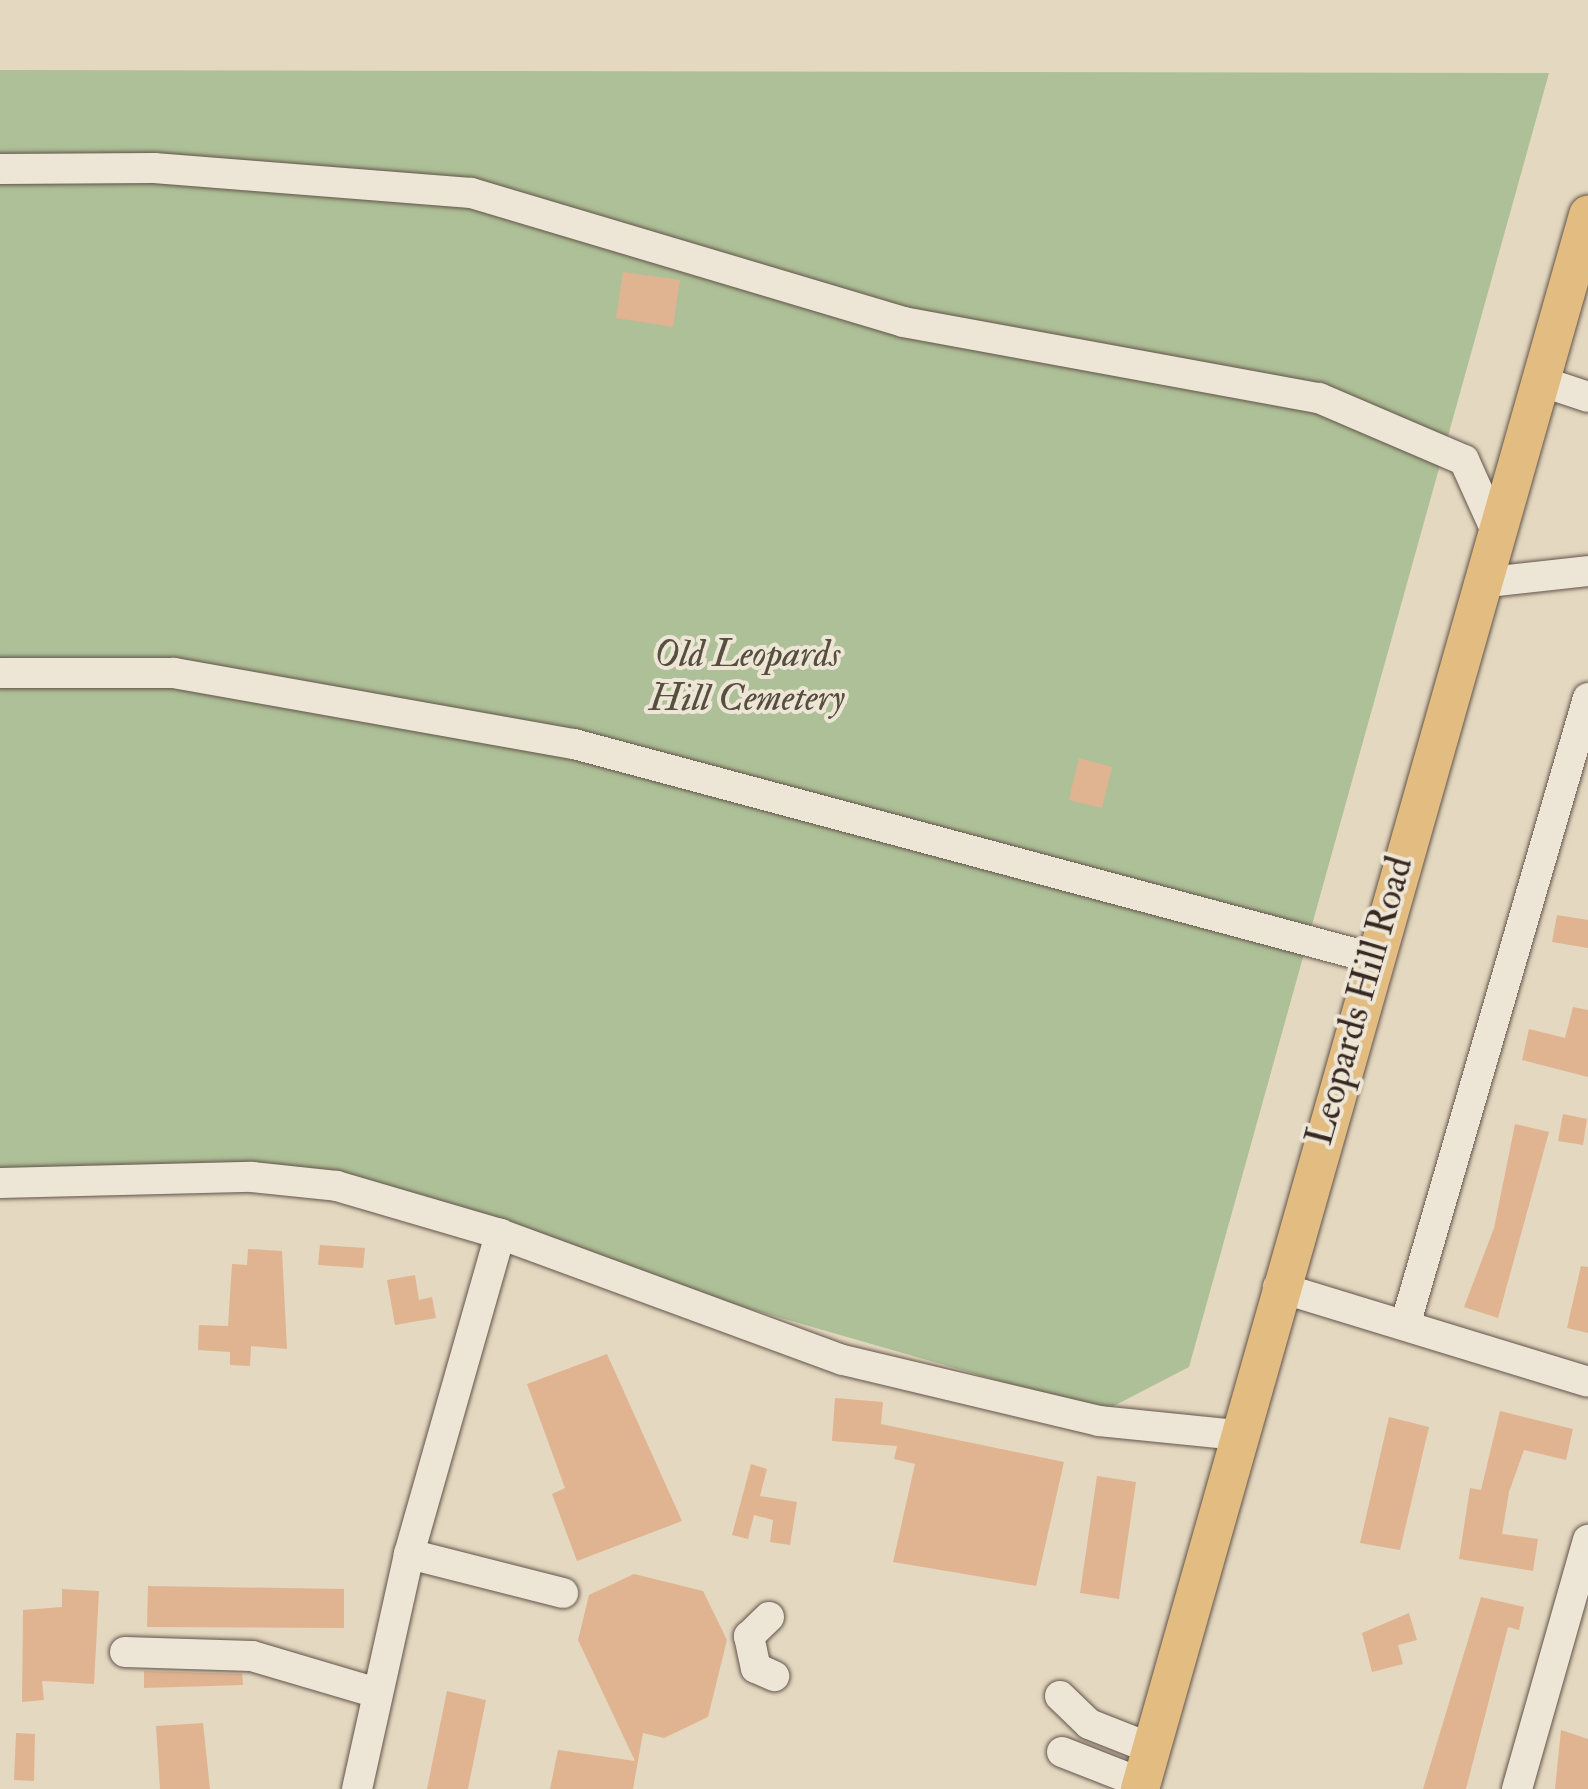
<!DOCTYPE html>
<style>
body{margin:0}
#map{position:relative;width:1588px;height:1789px;overflow:hidden;background:#e4d8c0;font-family:"IM FELL Double Pica",serif}
div>[style]{position:absolute}
[style*='--x']{left:calc(var(--x)*1px);top:calc(var(--y)*1px);width:calc(var(--w)*1px);rotate:calc(var(--a)*1deg)}
.green>*{inset:0;background:#aec097}
.building>*{inset:0;background:#e0b491}
.roads{filter:drop-shadow(0 0 2px #63544a) drop-shadow(0 0 2px #63544a)}
.minor>*{height:30px;margin:-15px;padding:0 15px;transform-origin:15px;border-radius:15px;background:#ede6d6}
.major>*{height:38px;margin:-19px;padding:0 19px;transform-origin:19px;border-radius:19px;background:#e2bc80}
span{translate:-50% -50%;white-space:nowrap;text-align:center;line-height:1.15;-webkit-text-stroke:8px #ede6d6;paint-order:stroke}
.park-label{font-size:38px;color:#564e3f;font-style:italic}
.street-label{font-size:38px;color:#382822}
</style>
<div id="map">
<div class="green">
<div style="clip-path:polygon(0 70px,1549px 73px,1189px 1367px,1104px 1411px,264px 1169px,0 1168px)"></div>
</div>
<div class="building">
<div style="clip-path:polygon(623px 272px,680px 280px,673px 327px,616px 318px)"></div>
<div style="clip-path:polygon(1079px 758px,1112px 767px,1102px 808px,1069px 800px)"></div>
<div style="clip-path:polygon(1557px 915px,1588px 920px,1588px 948px,1552px 942px)"></div>
<div style="clip-path:polygon(1573px 1007px,1588px 1010px,1588px 1077px,1522px 1060px,1529px 1029px,1565px 1038px)"></div>
<div style="clip-path:polygon(1563px 1114px,1587px 1119px,1583px 1145px,1558px 1141px)"></div>
<div style="clip-path:polygon(1515px 1124px,1549px 1132px,1498px 1318px,1464px 1307px,1494px 1228px)"></div>
<div style="clip-path:polygon(320px 1245px,365px 1248px,363px 1268px,318px 1265px)"></div>
<div style="clip-path:polygon(248px 1249px,282px 1251px,287px 1349px,251px 1346px,250px 1366px,230px 1365px,230px 1352px,198px 1350px,199px 1325px,228px 1326px,232px 1264px,247px 1265px)"></div>
<div style="clip-path:polygon(1581px 1266px,1588px 1267px,1588px 1333px,1567px 1328px)"></div>
<div style="clip-path:polygon(415px 1275px,419px 1300px,432px 1297px,436px 1318px,395px 1325px,387px 1280px)"></div>
<div style="clip-path:polygon(607px 1354px,682px 1521px,577px 1561px,552px 1494px,565px 1488px,527px 1384px)"></div>
<div style="clip-path:polygon(835px 1398px,883px 1402px,881px 1424px,1064px 1462px,1036px 1586px,893px 1562px,915px 1464px,894px 1459px,897px 1446px,832px 1441px)"></div>
<div style="clip-path:polygon(1500px 1411px,1573px 1429px,1566px 1460px,1524px 1450px,1509px 1492px,1502px 1534px,1538px 1539px,1533px 1571px,1459px 1559px,1470px 1488px,1481px 1490px)"></div>
<div style="clip-path:polygon(1389px 1417px,1429px 1427px,1400px 1550px,1360px 1543px)"></div>
<div style="clip-path:polygon(751px 1464px,767px 1469px,760px 1496px,797px 1502px,790px 1545px,770px 1542px,773px 1520px,754px 1515px,748px 1539px,732px 1535px)"></div>
<div style="clip-path:polygon(1097px 1476px,1136px 1482px,1119px 1599px,1080px 1593px)"></div>
<div style="clip-path:polygon(634px 1574px,703px 1591px,727px 1640px,708px 1717px,664px 1738px,643px 1733px,633px 1789px,550px 1789px,558px 1750px,635px 1761px,578px 1640px,589px 1595px)"></div>
<div style="clip-path:polygon(148px 1586px,344px 1589px,344px 1628px,147px 1627px)"></div>
<div style="clip-path:polygon(62px 1589px,99px 1591px,94px 1684px,42px 1681px,44px 1700px,22px 1702px,23px 1610px,62px 1607px)"></div>
<div style="clip-path:polygon(1481px 1597px,1524px 1607px,1519px 1630px,1508px 1627px,1466px 1789px,1423px 1789px)"></div>
<div style="clip-path:polygon(1409px 1613px,1417px 1640px,1398px 1645px,1403px 1664px,1372px 1672px,1362px 1633px)"></div>
<div style="clip-path:polygon(144px 1671px,242px 1674px,243px 1685px,144px 1688px)"></div>
<div style="clip-path:polygon(447px 1691px,486px 1700px,468px 1789px,427px 1789px)"></div>
<div style="clip-path:polygon(203px 1723px,210px 1789px,160px 1789px,156px 1726px)"></div>
<div style="clip-path:polygon(1561px 1730px,1588px 1739px,1588px 1789px,1555px 1789px)"></div>
<div style="clip-path:polygon(16px 1733px,35px 1734px,34px 1781px,14px 1780px)"></div>
</div>
<div class="roads">
<div class="minor">
<div style="--x:0;--y:169;--w:154;--a:-0.4"></div>
<div style="--x:154;--y:168;--w:318;--a:4.5"></div>
<div style="--x:471;--y:193;--w:451;--a:16.6"></div>
<div style="--x:903;--y:322;--w:423;--a:10.4"></div>
<div style="--x:1319;--y:398;--w:158;--a:23.2"></div>
<div style="--x:1464;--y:460;--w:78;--a:65.7"></div>
<div style="--x:1540;--y:381;--w:51;--a:18.4"></div>
<div style="--x:1480;--y:583;--w:109;--a:-6.3"></div>
<div style="--x:0;--y:673;--w:174;--a:0"></div>
<div style="--x:174;--y:673;--w:406;--a:10.1"></div>
<div style="--x:574;--y:744;--w:826;--a:15.01"></div>
<div style="--x:0;--y:1183;--w:252;--a:-1.4"></div>
<div style="--x:252;--y:1177;--w:85;--a:6"></div>
<div style="--x:337;--y:1186;--w:170;--a:16.4"></div>
<div style="--x:500;--y:1234;--w:365;--a:20.2"></div>
<div style="--x:843;--y:1360;--w:263;--a:13.4"></div>
<div style="--x:1099;--y:1421;--w:140;--a:5.8"></div>
<div style="--x:1278;--y:1287;--w:324;--a:17"></div>
<div style="--x:1406;--y:1322;--w:650;--a:-73.74"></div>
<div style="--x:409;--y:1554;--w:159;--a:14.2"></div>
<div style="--x:769;--y:1617;--w:28;--a:136"></div>
<div style="--x:749;--y:1636;--w:33;--a:78"></div>
<div style="--x:756;--y:1668;--w:20;--a:24"></div>
<div style="--x:125;--y:1652;--w:127;--a:1.8"></div>
<div style="--x:252;--y:1656;--w:130;--a:16.5"></div>
<div style="--x:1060;--y:1696;--w:40;--a:44"></div>
<div style="--x:1089;--y:1724;--w:66;--a:21.5"></div>
<div style="--x:1062;--y:1752;--w:85;--a:21.4"></div>
<div style="--x:357;--y:1789;--w:241;--a:-77.5"></div>
<div style="--x:409;--y:1554;--w:333;--a:-74.1"></div>
<div style="--x:1517;--y:1789;--w:259;--a:-74.1"></div>
</div>
<div class="major">
<div style="--x:1140;--y:1789;--w:1637;--a:-74.11"></div>
</div>
</div>
<div class="park-label">
<span style="left:747px;top:677px">Old Leopards<br>Hill Cemetery</span>
</div>
<div class="street-label">
<span style="left:1360px;top:1001px;rotate:-74deg">Leopards Hill Road</span>
</div>
</div>
